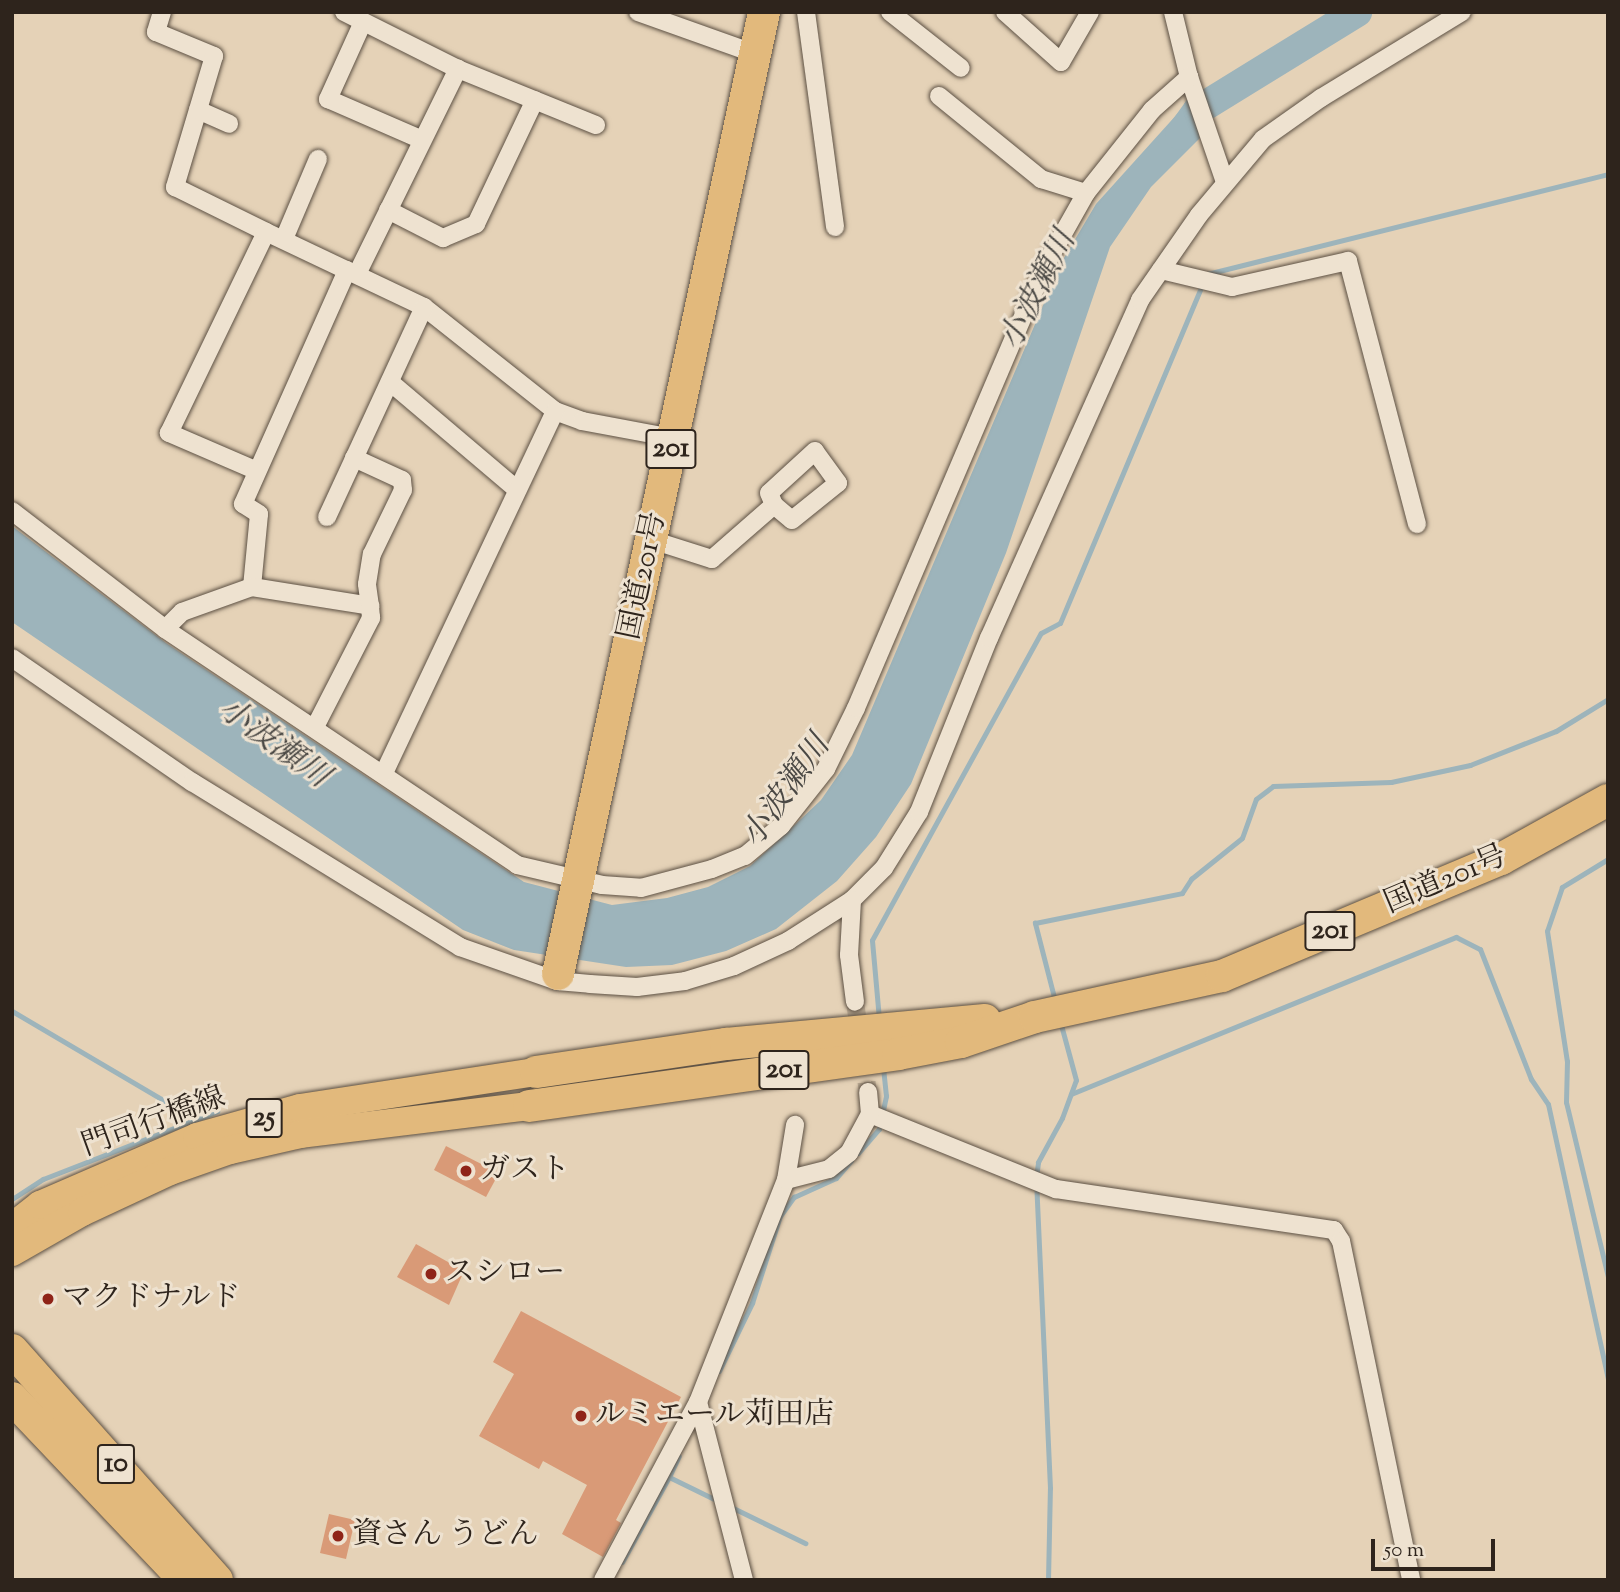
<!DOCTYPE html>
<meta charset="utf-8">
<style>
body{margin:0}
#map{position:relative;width:1620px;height:1592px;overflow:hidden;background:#e5d2b7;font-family:"Sorts Mill Goudy","Noto Serif JP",serif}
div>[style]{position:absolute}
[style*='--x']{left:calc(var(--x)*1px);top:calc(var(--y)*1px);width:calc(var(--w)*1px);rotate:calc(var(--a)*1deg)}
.water>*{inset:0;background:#9db4bb}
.stream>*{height:5px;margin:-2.5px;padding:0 2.5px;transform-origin:2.5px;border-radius:2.5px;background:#9db4bb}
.river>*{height:30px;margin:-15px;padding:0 15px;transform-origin:15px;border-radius:15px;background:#9db4bb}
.building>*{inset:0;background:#d99a77}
.street-tunnel>*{height:18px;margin-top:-9px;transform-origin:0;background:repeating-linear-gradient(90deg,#c0af98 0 18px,transparent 0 27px)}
.roads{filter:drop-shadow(0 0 2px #5c5043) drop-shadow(0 0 2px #5c5043)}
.street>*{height:18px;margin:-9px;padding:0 9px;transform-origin:9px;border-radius:9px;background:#eee2d0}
.primary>*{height:28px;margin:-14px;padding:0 14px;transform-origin:14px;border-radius:14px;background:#e2b97c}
.highway>*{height:32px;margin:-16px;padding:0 16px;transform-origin:16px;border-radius:16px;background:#e2b97c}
.dots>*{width:19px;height:19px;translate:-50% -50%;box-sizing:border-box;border:4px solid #eee2d0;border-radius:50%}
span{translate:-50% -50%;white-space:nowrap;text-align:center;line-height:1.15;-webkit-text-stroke:6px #eee2d0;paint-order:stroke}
.shield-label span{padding:2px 5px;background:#eee2d0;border:2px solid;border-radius:5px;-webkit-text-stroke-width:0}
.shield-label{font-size:28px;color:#2e241c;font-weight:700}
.street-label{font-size:30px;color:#2e241c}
.poi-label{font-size:30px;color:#2e241c}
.left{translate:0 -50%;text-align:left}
.water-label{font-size:32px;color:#4a4844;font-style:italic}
.frame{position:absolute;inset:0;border:14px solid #2e241c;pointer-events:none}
.scale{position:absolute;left:1371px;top:1539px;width:124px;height:32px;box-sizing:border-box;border:4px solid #2e241c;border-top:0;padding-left:9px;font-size:21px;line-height:24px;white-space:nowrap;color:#2e241c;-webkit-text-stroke:5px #eee2d0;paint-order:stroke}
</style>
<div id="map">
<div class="water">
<div style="clip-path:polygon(1188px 102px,1200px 138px,1151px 187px,1110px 247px,1006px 553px,911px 784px,876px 837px,837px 881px,776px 929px,726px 951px,672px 965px,626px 967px,514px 950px,463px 930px,12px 622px,12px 526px,166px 643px,524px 882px,612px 905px,667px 898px,708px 887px,750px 866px,783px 836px,821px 800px,852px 755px,1061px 263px,1096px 204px)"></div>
</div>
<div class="stream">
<div style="--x:1207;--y:274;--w:413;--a:-14"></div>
<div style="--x:1608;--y:859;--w:54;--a:148.7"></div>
<div style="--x:1562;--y:887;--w:46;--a:108.8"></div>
<div style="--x:1547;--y:931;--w:132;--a:81.3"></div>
<div style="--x:1567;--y:1061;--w:41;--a:91.4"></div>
<div style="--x:1566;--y:1102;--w:180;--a:76.5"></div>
<div style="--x:1055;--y:1001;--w:81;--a:-104.4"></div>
<div style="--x:1035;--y:923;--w:150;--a:-11.5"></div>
<div style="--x:1182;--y:893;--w:17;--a:-57"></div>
<div style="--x:1191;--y:879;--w:65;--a:-38.8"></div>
<div style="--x:1242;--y:838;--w:41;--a:-70.3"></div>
<div style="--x:1256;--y:799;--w:21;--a:-37"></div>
<div style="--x:1273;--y:786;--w:118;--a:-1.9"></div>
<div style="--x:1391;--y:782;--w:81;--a:-12.1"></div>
<div style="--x:1470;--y:765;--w:92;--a:-21.6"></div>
<div style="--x:1556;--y:731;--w:61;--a:-31.6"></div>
<div style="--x:12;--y:1011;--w:212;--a:30.5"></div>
<div style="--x:879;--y:1019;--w:79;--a:-95.1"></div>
<div style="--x:872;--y:940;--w:350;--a:-61.2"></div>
<div style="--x:1041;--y:633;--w:21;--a:-28"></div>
<div style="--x:1060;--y:623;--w:369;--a:-67.2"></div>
<div style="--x:1071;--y:1094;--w:416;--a:-22.2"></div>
<div style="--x:1456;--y:937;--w:27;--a:27"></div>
<div style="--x:1480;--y:949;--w:140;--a:68.6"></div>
<div style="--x:1531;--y:1079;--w:30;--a:56"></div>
<div style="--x:1548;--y:1104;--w:281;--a:77.7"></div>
<div style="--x:858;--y:1153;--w:32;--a:-49"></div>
<div style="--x:879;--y:1129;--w:34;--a:-78"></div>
<div style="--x:886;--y:1096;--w:29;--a:-96"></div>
<div style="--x:12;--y:1199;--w:37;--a:-33"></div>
<div style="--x:43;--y:1179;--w:187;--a:-21.3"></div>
<div style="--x:719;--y:1371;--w:76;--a:-64.1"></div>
<div style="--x:752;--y:1303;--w:91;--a:-72.2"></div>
<div style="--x:780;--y:1216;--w:24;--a:-54"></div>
<div style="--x:794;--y:1197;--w:46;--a:-24.3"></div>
<div style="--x:836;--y:1178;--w:23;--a:-49"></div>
<div style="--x:669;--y:1477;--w:23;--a:-65"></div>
<div style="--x:729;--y:1506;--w:85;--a:26"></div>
<div style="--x:622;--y:1562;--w:97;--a:-61.1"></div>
<div style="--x:669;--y:1477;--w:57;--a:26.1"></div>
<div style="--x:1048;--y:1580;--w:92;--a:-88.8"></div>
<div style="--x:1050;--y:1488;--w:311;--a:-92.6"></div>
<div style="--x:1036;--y:1177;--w:15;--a:-82"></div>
<div style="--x:1038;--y:1162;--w:50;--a:-61.4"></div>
<div style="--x:1062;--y:1118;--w:40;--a:-69.8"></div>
<div style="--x:1076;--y:1080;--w:61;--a:-105.2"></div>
</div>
<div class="river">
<div style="--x:1180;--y:135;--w:31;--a:-54"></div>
<div style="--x:1198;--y:110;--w:187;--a:-31.6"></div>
</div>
<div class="building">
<div style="clip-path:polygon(446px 1146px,499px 1173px,486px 1197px,434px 1170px)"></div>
<div style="clip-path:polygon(416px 1244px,464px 1271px,449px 1305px,397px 1277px)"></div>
<div style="clip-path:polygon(521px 1311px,681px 1397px,616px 1520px,621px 1523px,603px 1557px,562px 1534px,587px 1485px,543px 1461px,539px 1469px,479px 1436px,514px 1374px,493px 1362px)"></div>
<div style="clip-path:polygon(329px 1514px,355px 1520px,346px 1559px,320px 1553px)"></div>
</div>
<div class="street-tunnel">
<div style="--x:855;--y:1002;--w:91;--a:81.8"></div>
</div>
<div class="roads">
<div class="street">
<div style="--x:162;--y:12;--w:21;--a:107"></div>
<div style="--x:156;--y:32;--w:63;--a:22.5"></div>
<div style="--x:214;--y:56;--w:137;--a:106.6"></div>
<div style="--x:175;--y:187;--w:102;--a:26.3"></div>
<div style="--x:344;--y:12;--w:127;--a:26.6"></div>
<div style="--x:458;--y:69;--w:149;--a:22.1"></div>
<div style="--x:638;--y:12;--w:125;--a:19.6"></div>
<div style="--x:806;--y:12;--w:217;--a:82.3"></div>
<div style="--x:890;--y:12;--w:90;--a:38.3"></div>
<div style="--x:1005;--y:12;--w:75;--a:41.8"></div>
<div style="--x:1061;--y:62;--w:58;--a:-59.9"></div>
<div style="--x:1173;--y:12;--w:67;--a:76.2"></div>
<div style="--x:1189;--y:77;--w:111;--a:71.1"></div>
<div style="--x:363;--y:22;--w:85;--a:114.4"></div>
<div style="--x:328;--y:99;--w:100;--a:23.5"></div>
<div style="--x:939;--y:96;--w:132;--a:39.1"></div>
<div style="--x:1041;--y:179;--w:47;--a:17.3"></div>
<div style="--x:198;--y:110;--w:34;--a:24"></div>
<div style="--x:388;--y:210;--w:62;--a:27"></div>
<div style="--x:443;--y:238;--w:36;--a:-23"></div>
<div style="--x:476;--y:224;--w:137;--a:-64.6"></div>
<div style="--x:284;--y:239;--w:87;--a:-67"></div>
<div style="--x:1161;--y:270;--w:73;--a:13.5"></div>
<div style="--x:1232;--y:287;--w:119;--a:-12.6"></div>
<div style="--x:1348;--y:261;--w:272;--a:75.3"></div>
<div style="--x:357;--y:274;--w:229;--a:-63.8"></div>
<div style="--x:390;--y:382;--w:164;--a:40.3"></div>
<div style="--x:255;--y:470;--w:94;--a:-156.7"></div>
<div style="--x:169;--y:433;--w:223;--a:-64.2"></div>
<div style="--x:266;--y:232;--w:175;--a:25.4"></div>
<div style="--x:424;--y:307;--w:167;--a:38.4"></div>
<div style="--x:555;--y:411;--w:29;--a:20"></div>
<div style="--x:582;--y:421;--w:93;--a:10.6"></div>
<div style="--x:12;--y:511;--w:193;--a:37.6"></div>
<div style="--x:165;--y:629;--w:424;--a:33.8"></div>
<div style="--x:517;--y:865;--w:87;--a:13.2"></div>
<div style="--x:602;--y:885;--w:39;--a:4"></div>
<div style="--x:641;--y:888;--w:73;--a:-15"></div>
<div style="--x:712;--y:869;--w:35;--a:-22"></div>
<div style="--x:745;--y:856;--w:47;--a:-39.8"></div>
<div style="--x:781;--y:826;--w:73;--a:-51.7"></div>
<div style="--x:826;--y:769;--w:68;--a:-63.8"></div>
<div style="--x:856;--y:708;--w:475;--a:-66.9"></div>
<div style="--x:1042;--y:271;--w:90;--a:-60.6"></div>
<div style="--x:1086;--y:193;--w:106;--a:-51.5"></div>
<div style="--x:1152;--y:110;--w:50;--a:-41.7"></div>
<div style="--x:327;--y:517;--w:231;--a:-65.2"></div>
<div style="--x:652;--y:540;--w:63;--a:17.6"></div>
<div style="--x:712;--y:559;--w:82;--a:-41.1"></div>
<div style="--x:774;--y:505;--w:23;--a:40"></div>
<div style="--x:792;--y:520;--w:59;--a:-38.8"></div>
<div style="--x:838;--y:483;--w:39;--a:-126"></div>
<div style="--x:815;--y:451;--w:62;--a:137.6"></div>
<div style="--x:769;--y:493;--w:13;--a:67"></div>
<div style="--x:252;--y:587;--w:73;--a:-84.5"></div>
<div style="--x:259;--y:514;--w:19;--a:-148"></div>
<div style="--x:243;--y:504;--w:256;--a:-66"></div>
<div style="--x:165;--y:629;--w:24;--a:-45"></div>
<div style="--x:182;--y:612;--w:74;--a:-19.7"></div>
<div style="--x:252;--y:587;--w:120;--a:9.1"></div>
<div style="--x:370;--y:606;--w:22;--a:-98"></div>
<div style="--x:367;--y:584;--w:30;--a:-81"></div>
<div style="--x:372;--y:554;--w:71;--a:-64.2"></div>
<div style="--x:403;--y:490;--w:10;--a:-96"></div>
<div style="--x:402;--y:480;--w:53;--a:-155.4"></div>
<div style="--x:12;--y:658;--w:219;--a:34.6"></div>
<div style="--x:192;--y:782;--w:315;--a:31.6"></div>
<div style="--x:460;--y:947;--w:103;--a:19.3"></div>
<div style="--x:557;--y:981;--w:33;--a:5"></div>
<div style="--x:590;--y:984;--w:47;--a:3.7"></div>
<div style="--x:637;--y:987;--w:48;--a:-7.1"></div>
<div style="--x:685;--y:981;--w:51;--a:-17"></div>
<div style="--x:734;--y:966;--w:60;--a:-24.8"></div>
<div style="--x:788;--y:941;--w:76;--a:-32.6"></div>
<div style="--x:852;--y:900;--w:45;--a:-45"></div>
<div style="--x:884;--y:868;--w:66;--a:-58"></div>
<div style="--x:919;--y:812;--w:188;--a:-68.1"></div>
<div style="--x:989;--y:638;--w:370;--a:-65.9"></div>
<div style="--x:1140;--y:300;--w:103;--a:-55.2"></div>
<div style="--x:1199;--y:215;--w:99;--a:-49.9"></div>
<div style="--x:1263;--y:139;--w:71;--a:-35.3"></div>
<div style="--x:1321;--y:98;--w:165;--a:-31.4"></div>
<div style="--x:315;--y:727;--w:123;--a:-62.8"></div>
<div style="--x:371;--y:618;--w:12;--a:-95"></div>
<div style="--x:384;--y:773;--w:400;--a:-64.7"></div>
<div style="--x:852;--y:900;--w:55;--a:93.1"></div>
<div style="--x:849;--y:955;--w:47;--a:82.7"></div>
<div style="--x:870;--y:1114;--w:201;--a:22"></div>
<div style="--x:1056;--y:1189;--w:281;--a:8.4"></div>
<div style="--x:1334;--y:1230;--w:13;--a:58"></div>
<div style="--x:1341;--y:1241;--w:346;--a:78.3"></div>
<div style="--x:786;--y:1180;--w:44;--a:-14.3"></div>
<div style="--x:829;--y:1169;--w:26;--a:-39"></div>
<div style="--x:849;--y:1153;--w:44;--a:-61.7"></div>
<div style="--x:870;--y:1114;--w:22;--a:-95"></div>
<div style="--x:698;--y:1402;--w:184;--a:75.5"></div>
<div style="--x:603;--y:1580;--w:202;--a:-61.9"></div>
<div style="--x:698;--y:1402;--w:239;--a:-68.4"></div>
<div style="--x:786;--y:1180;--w:56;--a:-80.7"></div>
</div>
<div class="primary">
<div style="--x:12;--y:1227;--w:36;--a:-38"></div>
<div style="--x:40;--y:1205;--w:171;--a:-23.4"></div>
<div style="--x:197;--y:1137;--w:107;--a:-15.7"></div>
<div style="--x:300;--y:1108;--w:239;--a:-8.7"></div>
<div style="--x:12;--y:1252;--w:81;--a:-29.7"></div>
<div style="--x:82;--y:1212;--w:97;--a:-25"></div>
<div style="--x:170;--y:1171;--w:64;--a:-19.3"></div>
<div style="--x:230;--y:1150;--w:73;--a:-12.7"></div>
<div style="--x:301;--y:1134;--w:230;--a:-7"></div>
</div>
<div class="highway">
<div style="--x:558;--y:974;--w:984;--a:-77.91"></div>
<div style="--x:536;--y:1072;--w:192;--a:-8.4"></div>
<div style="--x:726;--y:1044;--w:260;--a:-5.3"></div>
<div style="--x:529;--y:1106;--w:373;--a:-8"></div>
<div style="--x:898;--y:1054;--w:64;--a:-10.8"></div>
<div style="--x:961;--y:1042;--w:78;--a:-18.7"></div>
<div style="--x:1035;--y:1017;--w:191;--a:-12.4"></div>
<div style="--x:1222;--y:976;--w:303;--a:-22.8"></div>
<div style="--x:1501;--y:859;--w:122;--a:-28.9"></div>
<div style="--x:12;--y:1350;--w:308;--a:48.3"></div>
<div style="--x:12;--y:1398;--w:251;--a:46.5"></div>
</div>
</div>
<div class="dots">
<div style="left:466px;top:1171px;background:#8f2418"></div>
<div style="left:431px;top:1274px;background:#8f2418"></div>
<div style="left:48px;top:1299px;background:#8f2418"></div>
<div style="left:581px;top:1416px;background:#8f2418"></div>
<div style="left:338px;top:1536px;background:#8f2418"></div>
</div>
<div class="shield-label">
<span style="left:671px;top:449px">201</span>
<span style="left:1330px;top:931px">201</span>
<span style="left:784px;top:1070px">201</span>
<span style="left:264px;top:1118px">25</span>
<span style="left:116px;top:1464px">10</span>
</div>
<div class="street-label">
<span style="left:644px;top:576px;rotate:-78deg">国道201号</span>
<span style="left:1446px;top:881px;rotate:-23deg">国道201号</span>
<span style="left:154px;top:1123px;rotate:-20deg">門司行橋線</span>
</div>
<div class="poi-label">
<span class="left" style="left:480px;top:1171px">ガスト</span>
<span class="left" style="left:445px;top:1274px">スシロー</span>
<span class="left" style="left:62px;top:1299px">マクドナルド</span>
<span class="left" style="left:595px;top:1416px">ルミエール苅田店</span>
<span class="left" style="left:352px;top:1536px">資さん うどん</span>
</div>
<div class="water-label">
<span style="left:1039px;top:291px;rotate:-63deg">小波瀬川</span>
<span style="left:273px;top:744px;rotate:36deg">小波瀬川</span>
<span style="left:787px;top:792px;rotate:-55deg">小波瀬川</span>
</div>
<div class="frame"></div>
<div class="scale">50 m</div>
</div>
